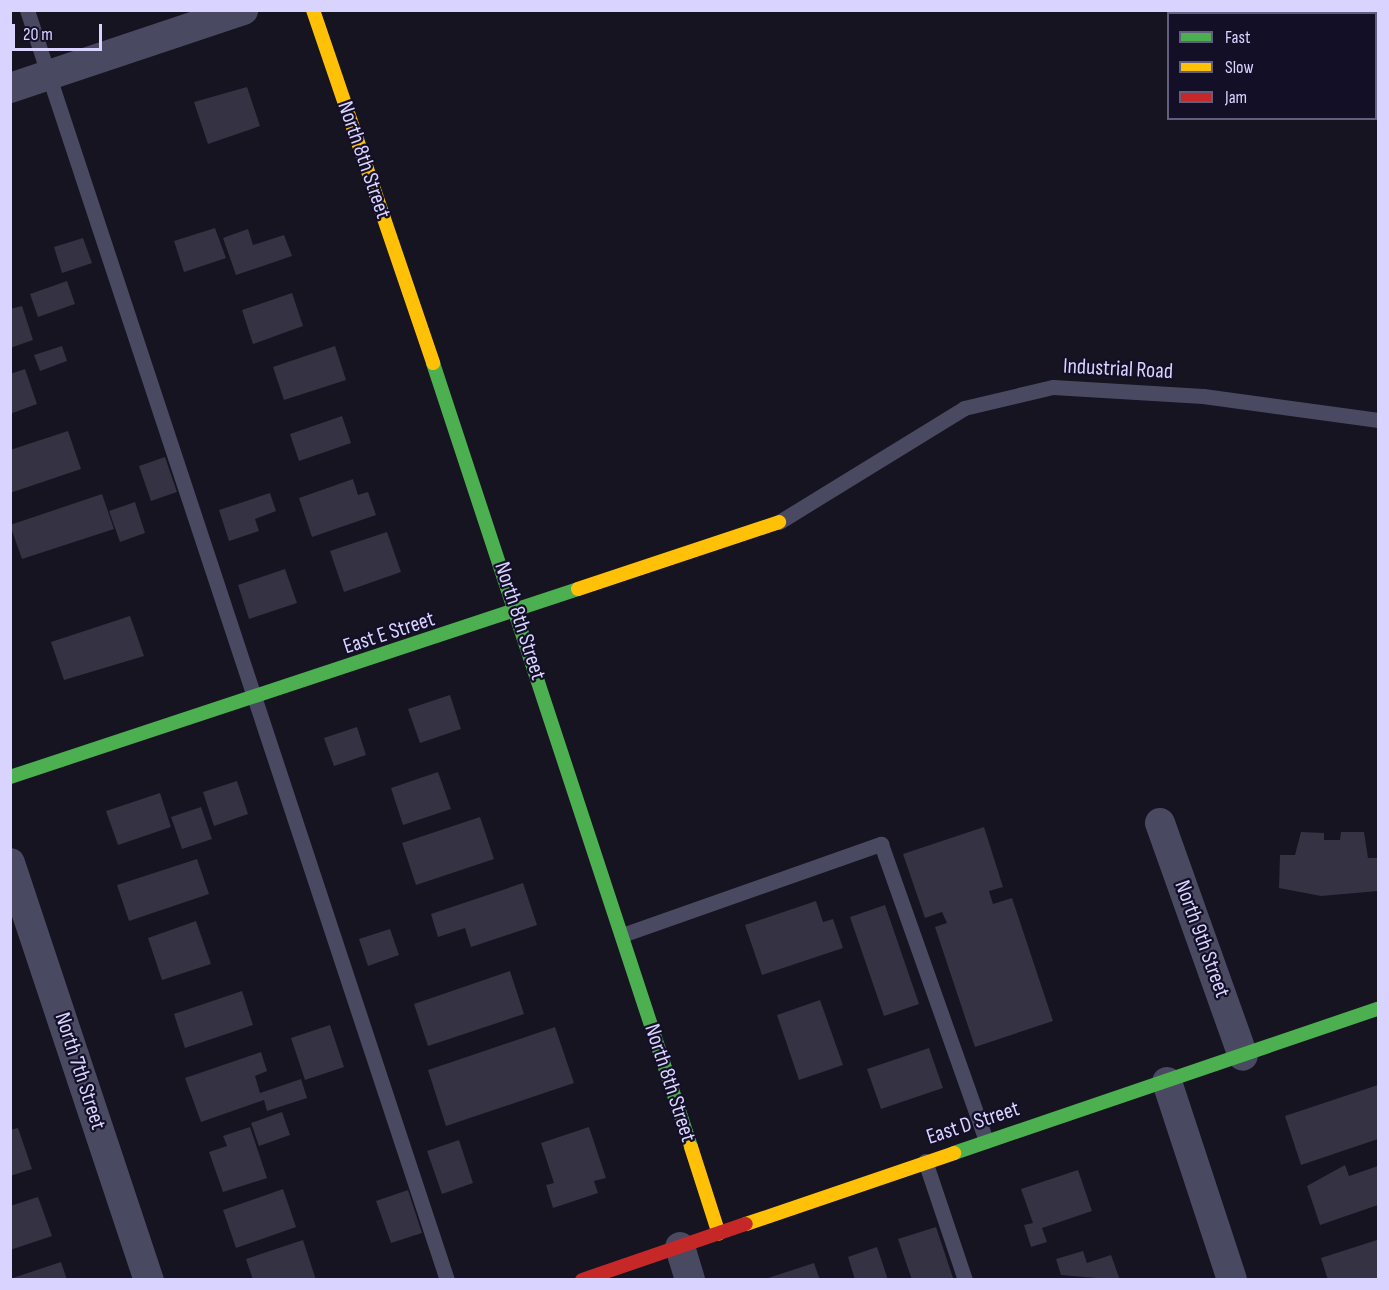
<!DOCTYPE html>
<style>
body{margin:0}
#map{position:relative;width:1389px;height:1290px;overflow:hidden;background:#161421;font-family:"Sofia Sans Condensed",sans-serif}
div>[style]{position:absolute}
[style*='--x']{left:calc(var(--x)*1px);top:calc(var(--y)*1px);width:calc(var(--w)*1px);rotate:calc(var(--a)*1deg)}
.building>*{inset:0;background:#343243}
.lane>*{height:15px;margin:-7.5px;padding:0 7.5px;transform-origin:7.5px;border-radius:7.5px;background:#4a4962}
.street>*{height:30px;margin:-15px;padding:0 15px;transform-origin:15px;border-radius:15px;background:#4a4962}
.fast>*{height:14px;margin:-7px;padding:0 7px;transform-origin:7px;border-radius:7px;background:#4caf50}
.slow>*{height:14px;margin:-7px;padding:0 7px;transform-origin:7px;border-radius:7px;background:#ffc107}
.jam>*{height:14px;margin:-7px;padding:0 7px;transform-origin:7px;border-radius:7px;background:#c62828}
span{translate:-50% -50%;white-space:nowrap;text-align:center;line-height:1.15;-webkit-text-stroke:4.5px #130f26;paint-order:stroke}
.street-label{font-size:22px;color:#d9d4ff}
.frame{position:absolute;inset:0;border:12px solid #d9d4ff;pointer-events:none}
.legend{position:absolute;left:1167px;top:12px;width:210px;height:108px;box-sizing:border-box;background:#130f26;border:2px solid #625e7d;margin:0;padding:8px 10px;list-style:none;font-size:18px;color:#d9d4ff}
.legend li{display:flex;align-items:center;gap:12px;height:30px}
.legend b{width:30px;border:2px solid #625e7d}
.scale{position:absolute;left:12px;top:24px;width:90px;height:27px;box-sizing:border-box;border:3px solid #d9d4ff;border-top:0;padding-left:8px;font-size:18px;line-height:21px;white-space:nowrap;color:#d9d4ff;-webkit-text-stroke:4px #130f26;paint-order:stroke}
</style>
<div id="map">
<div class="building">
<div style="clip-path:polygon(247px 87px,260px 126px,208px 144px,194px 102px)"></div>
<div style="clip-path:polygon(215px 228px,226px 258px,184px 272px,174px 241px)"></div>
<div style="clip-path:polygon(248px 229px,253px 245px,284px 235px,292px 256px,236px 275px,223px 238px)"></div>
<div style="clip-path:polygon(83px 238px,92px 263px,62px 273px,54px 247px)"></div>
<div style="clip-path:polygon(67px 281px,75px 304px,38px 317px,30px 294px)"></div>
<div style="clip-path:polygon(292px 293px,303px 326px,253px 344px,242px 310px)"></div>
<div style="clip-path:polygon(22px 306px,33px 340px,10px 348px,10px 309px)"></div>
<div style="clip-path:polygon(62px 346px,67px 361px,40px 371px,34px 355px)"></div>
<div style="clip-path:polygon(335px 346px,346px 380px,284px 400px,273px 367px)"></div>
<div style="clip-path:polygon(25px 369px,37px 404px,10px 414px,10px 374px)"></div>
<div style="clip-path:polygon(342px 416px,351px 443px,299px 461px,290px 434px)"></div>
<div style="clip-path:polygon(68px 431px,81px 469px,10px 493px,10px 450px)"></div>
<div style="clip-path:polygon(165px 457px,177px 492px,151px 501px,139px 466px)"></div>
<div style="clip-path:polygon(353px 479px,358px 495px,368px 492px,376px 515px,312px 537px,299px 498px)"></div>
<div style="clip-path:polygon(270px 493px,276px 511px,255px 519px,259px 531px,229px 541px,219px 510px)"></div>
<div style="clip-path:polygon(102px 494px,114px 529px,22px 559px,10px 525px)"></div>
<div style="clip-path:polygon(135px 502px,145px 533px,120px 542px,109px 511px)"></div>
<div style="clip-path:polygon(387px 532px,401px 572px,344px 592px,330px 551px)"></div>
<div style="clip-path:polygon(285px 569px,297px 603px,249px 619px,238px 585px)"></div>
<div style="clip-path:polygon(130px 616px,144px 656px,64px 680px,51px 642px)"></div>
<div style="clip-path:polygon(450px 695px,461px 729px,420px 743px,408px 709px)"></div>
<div style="clip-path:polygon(357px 727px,366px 755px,334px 766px,324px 738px)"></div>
<div style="clip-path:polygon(438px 772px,451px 809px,403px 825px,391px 788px)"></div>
<div style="clip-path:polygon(237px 781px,248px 814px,214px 826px,203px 792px)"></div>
<div style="clip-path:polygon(160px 793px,171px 827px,118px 845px,106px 811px)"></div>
<div style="clip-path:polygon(201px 807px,212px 839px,182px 849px,171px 817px)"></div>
<div style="clip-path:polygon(480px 817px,494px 859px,416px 885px,402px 843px)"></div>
<div style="clip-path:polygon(984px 827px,1003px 887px,989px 891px,993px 904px,1012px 898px,1053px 1021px,975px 1047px,935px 927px,947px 923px,942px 912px,925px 918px,903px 854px)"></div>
<div style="clip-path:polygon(1301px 832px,1324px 833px,1324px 840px,1340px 840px,1341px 832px,1364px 832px,1368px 858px,1378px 858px,1378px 891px,1321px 896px,1279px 888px,1280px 855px,1295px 855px)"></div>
<div style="clip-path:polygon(197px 859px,209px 894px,129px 921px,117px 885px)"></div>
<div style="clip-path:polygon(523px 883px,537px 925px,471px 947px,465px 928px,438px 937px,431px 914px)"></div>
<div style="clip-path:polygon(816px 901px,823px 922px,833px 919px,843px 948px,762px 975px,745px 925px)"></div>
<div style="clip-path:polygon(885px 905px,919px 1004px,884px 1016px,850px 917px)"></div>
<div style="clip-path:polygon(196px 921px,211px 964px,162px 980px,148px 938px)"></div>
<div style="clip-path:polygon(390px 929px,399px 955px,368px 966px,359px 939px)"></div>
<div style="clip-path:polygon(510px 971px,524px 1014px,428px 1046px,414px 1004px)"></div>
<div style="clip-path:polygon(242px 991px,253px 1025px,185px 1048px,174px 1014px)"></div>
<div style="clip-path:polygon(820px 1000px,843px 1065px,799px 1080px,777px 1015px)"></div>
<div style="clip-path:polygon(330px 1025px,344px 1067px,305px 1080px,291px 1038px)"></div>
<div style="clip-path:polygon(555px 1027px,574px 1083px,446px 1126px,428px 1070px)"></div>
<div style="clip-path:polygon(929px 1048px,943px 1088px,881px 1109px,867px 1069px)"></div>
<div style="clip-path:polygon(261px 1052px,267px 1071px,255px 1076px,260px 1093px,301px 1079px,307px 1098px,267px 1111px,264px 1100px,201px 1122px,185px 1078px)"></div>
<div style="clip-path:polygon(1378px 1085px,1378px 1139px,1301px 1165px,1285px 1116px)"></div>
<div style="clip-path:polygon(282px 1112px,290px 1135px,259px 1146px,251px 1123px)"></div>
<div style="clip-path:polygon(250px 1127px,267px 1178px,223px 1192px,209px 1152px,227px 1146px,223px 1136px)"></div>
<div style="clip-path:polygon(589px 1127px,606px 1178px,594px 1181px,598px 1193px,553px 1208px,546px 1185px,554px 1183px,541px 1143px)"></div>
<div style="clip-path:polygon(18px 1128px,32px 1169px,10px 1176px,10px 1130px)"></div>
<div style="clip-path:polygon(459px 1140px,473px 1183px,442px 1194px,427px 1151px)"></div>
<div style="clip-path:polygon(1345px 1165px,1349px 1176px,1378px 1166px,1378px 1205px,1320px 1225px,1307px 1186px)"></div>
<div style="clip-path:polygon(1078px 1170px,1092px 1211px,1042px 1228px,1047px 1242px,1031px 1247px,1024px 1225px,1033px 1223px,1021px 1189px)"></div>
<div style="clip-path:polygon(283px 1189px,296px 1227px,236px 1248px,223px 1210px)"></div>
<div style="clip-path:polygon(408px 1190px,422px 1233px,391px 1243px,376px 1201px)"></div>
<div style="clip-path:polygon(38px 1197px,52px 1236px,10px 1250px,10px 1206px)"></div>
<div style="clip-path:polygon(936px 1227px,953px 1278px,912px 1280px,898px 1239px)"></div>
<div style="clip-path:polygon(303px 1240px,316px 1280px,253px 1280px,246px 1259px)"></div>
<div style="clip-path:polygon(1377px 1240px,1378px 1280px,1328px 1280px,1321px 1258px)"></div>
<div style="clip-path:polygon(877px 1247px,888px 1280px,855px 1280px,848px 1257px)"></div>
<div style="clip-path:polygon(1083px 1251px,1087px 1263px,1111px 1255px,1120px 1280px,1061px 1275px,1056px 1259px)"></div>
<div style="clip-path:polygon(61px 1262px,67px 1280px,10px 1280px,10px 1279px)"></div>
<div style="clip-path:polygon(814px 1263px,820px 1280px,765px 1280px,765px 1279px)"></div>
</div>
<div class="lane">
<div style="--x:27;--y:10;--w:1338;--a:71.7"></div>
<div style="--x:779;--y:522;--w:217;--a:-31.6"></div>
<div style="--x:964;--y:408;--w:91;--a:-13.3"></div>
<div style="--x:1053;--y:387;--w:150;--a:3.4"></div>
<div style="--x:1203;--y:396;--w:177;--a:7.8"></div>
<div style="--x:622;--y:935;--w:275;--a:-19.4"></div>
<div style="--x:881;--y:844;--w:315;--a:70.5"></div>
<div style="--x:925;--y:1161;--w:126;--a:71.4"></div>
</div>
<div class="street">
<div style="--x:10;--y:88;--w:246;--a:-18.5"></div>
<div style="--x:1160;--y:823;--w:247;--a:70.4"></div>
<div style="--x:10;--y:863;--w:440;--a:71.6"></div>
<div style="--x:1167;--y:1082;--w:208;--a:71.8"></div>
<div style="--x:680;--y:1247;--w:34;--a:73"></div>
</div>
<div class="fast">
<div style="--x:433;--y:363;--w:825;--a:71.78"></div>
<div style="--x:10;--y:777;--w:598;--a:-18.31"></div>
<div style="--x:954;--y:1153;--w:448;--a:-18.8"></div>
</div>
<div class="slow">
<div style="--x:313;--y:10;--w:373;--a:71.2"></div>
<div style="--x:578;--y:589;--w:212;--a:-18.4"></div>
<div style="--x:691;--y:1147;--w:91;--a:72.2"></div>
<div style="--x:746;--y:1224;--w:220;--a:-18.8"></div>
</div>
<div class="jam">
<div style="--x:582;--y:1280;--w:173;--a:-18.9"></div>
</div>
<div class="street-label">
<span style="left:364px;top:160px;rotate:71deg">North 8th Street</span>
<span style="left:1118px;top:369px;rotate:3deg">Industrial Road</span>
<span style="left:520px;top:621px;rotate:72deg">North 8th Street</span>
<span style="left:389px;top:633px;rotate:-18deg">East E Street</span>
<span style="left:1202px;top:939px;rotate:70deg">North 9th Street</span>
<span style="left:80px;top:1071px;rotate:72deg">North 7th Street</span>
<span style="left:670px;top:1083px;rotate:72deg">North 8th Street</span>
<span style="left:973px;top:1123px;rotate:-18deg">East D Street</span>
</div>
<div class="frame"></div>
<ul class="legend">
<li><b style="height:8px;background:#4caf50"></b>Fast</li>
<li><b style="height:8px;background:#ffc107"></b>Slow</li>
<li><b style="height:8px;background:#c62828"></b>Jam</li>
</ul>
<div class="scale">20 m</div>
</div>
